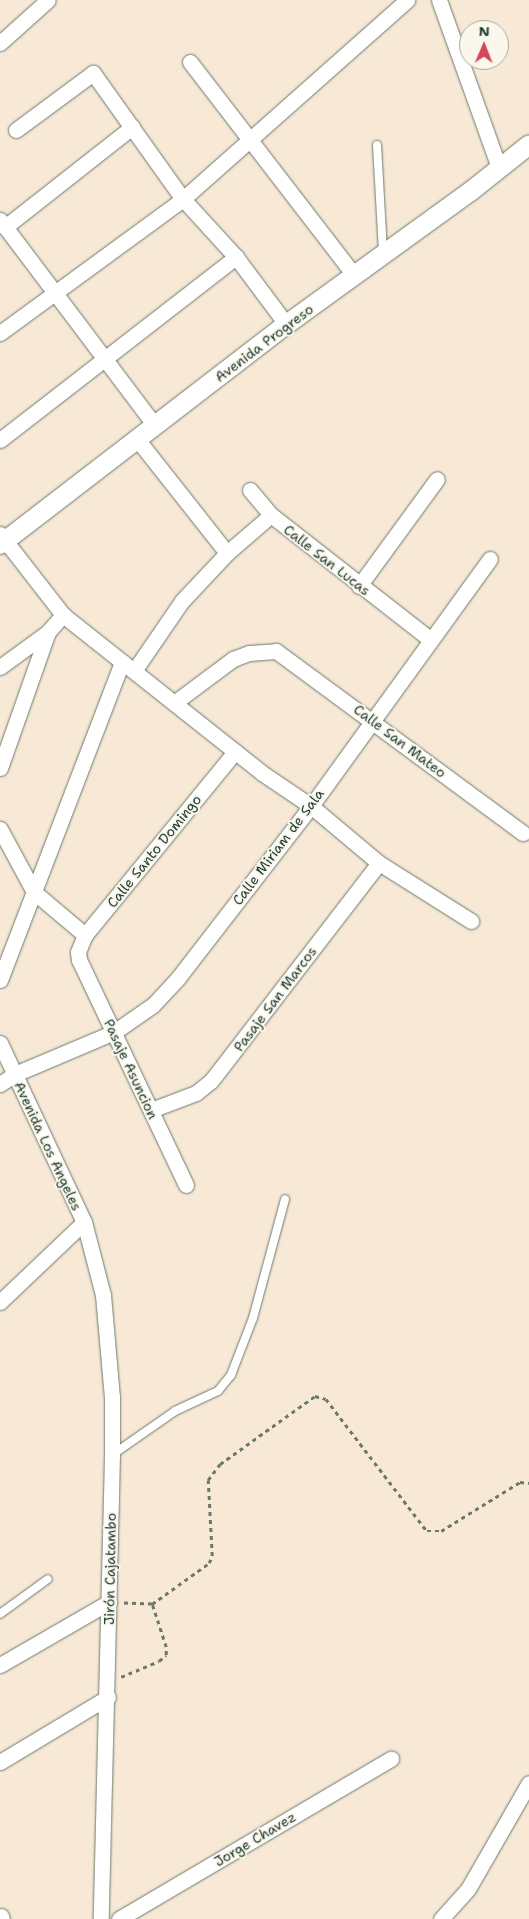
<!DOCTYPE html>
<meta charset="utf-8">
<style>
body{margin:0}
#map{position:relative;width:529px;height:1919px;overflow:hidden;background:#f8e9d6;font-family:"Shantell Sans",sans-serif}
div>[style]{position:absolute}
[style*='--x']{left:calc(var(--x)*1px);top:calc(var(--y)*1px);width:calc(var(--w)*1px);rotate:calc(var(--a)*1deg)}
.path>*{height:2.5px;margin-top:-1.25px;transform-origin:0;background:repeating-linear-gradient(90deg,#6b796d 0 4px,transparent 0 8px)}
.roads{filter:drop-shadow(0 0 1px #6b796d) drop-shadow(0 0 1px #6b796d)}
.service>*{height:8px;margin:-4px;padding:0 4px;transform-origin:4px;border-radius:4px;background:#fff}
.minor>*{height:15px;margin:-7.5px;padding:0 7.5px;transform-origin:7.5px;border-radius:7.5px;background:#fff}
.tertiary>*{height:19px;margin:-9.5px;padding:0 9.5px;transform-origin:9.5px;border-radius:9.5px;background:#fff}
span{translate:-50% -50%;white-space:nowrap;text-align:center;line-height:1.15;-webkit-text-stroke:4px #fbf7ec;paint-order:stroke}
.street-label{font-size:14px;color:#1f3d34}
.north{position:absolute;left:459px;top:20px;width:50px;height:50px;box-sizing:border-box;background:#fbf7ec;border:1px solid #a3ada2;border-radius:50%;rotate:1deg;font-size:14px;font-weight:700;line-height:20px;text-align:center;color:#1f3d34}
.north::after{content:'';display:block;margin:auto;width:18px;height:22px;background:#d1495b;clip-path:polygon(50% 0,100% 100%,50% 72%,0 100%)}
</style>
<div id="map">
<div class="path">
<div style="--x:152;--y:1604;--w:70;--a:-35.7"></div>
<div style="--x:209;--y:1563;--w:8;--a:-67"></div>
<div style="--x:212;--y:1556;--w:76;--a:-93"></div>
<div style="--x:208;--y:1480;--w:20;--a:-53"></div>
<div style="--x:220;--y:1464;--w:117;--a:-35.6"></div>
<div style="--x:315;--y:1396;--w:11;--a:15"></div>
<div style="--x:326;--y:1399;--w:166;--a:52.6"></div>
<div style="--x:427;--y:1531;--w:14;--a:0"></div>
<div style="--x:441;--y:1531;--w:93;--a:-31.8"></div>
<div style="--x:520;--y:1482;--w:9;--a:6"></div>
<div style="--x:121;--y:1677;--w:41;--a:-22.8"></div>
<div style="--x:159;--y:1661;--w:9;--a:-41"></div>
<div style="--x:166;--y:1655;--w:8;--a:-90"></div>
<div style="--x:166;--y:1647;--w:45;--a:-108"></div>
<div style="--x:152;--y:1604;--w:29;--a:-178"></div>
</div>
<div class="roads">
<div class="service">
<div style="--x:377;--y:145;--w:107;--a:86.8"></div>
<div style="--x:112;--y:1455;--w:77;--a:-34.9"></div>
<div style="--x:175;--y:1411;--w:47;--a:-24.9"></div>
<div style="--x:218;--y:1391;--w:21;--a:-51"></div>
<div style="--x:231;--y:1375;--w:61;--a:-68.9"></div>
<div style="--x:253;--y:1318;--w:123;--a:-74.9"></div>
<div style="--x:0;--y:1614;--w:59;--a:-36.1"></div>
</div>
<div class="minor">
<div style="--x:439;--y:0;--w:178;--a:70.3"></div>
<div style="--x:0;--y:43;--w:64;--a:-41.9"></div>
<div style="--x:190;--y:62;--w:270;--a:52.4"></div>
<div style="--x:16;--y:130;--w:96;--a:-36.5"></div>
<div style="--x:93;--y:73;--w:155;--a:54.5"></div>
<div style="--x:183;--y:199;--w:79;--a:47.6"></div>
<div style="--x:236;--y:257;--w:84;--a:53.3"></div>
<div style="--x:0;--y:220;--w:258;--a:53"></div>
<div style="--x:5;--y:227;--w:162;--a:-38.2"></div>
<div style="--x:0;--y:333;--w:227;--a:-36.2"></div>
<div style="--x:183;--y:199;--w:300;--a:-41.6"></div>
<div style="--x:137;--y:439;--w:145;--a:51.7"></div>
<div style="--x:0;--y:440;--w:299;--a:-37.8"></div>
<div style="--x:250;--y:490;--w:33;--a:50"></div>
<div style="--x:0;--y:534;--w:103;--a:52.1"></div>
<div style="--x:63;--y:615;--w:254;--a:38.4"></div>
<div style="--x:262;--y:773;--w:59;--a:34"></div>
<div style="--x:311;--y:806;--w:89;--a:40"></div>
<div style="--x:379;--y:863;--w:109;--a:32.2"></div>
<div style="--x:359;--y:586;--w:132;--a:-53.9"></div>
<div style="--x:0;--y:667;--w:59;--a:-36.1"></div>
<div style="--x:48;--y:632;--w:23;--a:-49"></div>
<div style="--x:134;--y:671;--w:85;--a:-55.6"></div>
<div style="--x:182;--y:601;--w:66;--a:-46.8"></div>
<div style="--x:227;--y:553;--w:58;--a:-40.8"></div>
<div style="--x:271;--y:515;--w:203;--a:38"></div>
<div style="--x:174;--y:703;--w:74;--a:-36.7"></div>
<div style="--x:233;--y:659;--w:17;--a:-21"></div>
<div style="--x:249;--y:653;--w:27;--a:-4"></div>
<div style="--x:276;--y:651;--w:307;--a:36.4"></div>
<div style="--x:0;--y:768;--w:144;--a:-70.6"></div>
<div style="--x:0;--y:829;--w:72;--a:61.6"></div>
<div style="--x:34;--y:892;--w:67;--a:40.1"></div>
<div style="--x:0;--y:980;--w:341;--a:-69"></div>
<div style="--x:0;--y:1043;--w:198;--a:64.9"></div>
<div style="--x:84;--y:1222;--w:75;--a:75.4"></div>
<div style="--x:103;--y:1295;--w:102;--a:85"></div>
<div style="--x:112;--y:1397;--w:58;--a:90"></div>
<div style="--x:112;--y:1455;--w:464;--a:91.4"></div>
<div style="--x:0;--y:1084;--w:18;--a:-34"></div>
<div style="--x:15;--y:1074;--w:108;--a:-23"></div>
<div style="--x:114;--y:1032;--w:47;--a:-34.7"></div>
<div style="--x:153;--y:1005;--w:37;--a:-47"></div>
<div style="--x:178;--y:978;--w:217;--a:-52.3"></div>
<div style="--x:311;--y:806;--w:305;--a:-54.1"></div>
<div style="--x:151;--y:1110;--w:48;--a:-20.7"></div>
<div style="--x:196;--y:1093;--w:19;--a:-39"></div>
<div style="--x:211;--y:1081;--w:275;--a:-52.4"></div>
<div style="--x:186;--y:1185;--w:249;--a:-115.4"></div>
<div style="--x:79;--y:960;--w:8;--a:-97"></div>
<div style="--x:78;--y:952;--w:18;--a:-68"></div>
<div style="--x:85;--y:935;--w:237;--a:-50.7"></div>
<div style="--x:0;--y:1302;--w:116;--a:-43.6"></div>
<div style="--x:0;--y:1665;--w:126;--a:-30"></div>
<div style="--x:0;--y:1762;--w:126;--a:-31"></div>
<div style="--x:1;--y:1916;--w:3;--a:72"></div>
<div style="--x:119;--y:1919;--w:316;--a:-30.5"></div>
<div style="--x:441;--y:1919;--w:40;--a:-48"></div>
<div style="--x:468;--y:1889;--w:122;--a:-60.1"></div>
</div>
<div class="tertiary">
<div style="--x:0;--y:544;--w:361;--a:-37.6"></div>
<div style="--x:286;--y:324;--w:227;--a:-35.9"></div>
<div style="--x:470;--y:191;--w:75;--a:-38.5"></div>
</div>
</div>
<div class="street-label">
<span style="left:264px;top:343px;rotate:-37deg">Avenida Progreso</span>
<span style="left:327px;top:560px;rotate:38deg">Calle San Lucas</span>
<span style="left:400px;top:741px;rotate:37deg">Calle San Mateo</span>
<span style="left:278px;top:847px;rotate:-53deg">Calle Miriam de Sala</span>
<span style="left:154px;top:851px;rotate:-51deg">Calle Santo Domingo</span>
<span style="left:275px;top:999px;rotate:-53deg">Pasaje San Marcos</span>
<span style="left:131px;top:1069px;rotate:65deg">Pasaje Asuncion</span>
<span style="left:48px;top:1146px;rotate:65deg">Avenida Los Angeles</span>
<span style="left:110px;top:1569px;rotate:-89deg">Jirón Cajatambo</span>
<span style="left:255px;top:1839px;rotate:-31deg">Jorge Chavez</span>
</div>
<div class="north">N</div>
</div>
